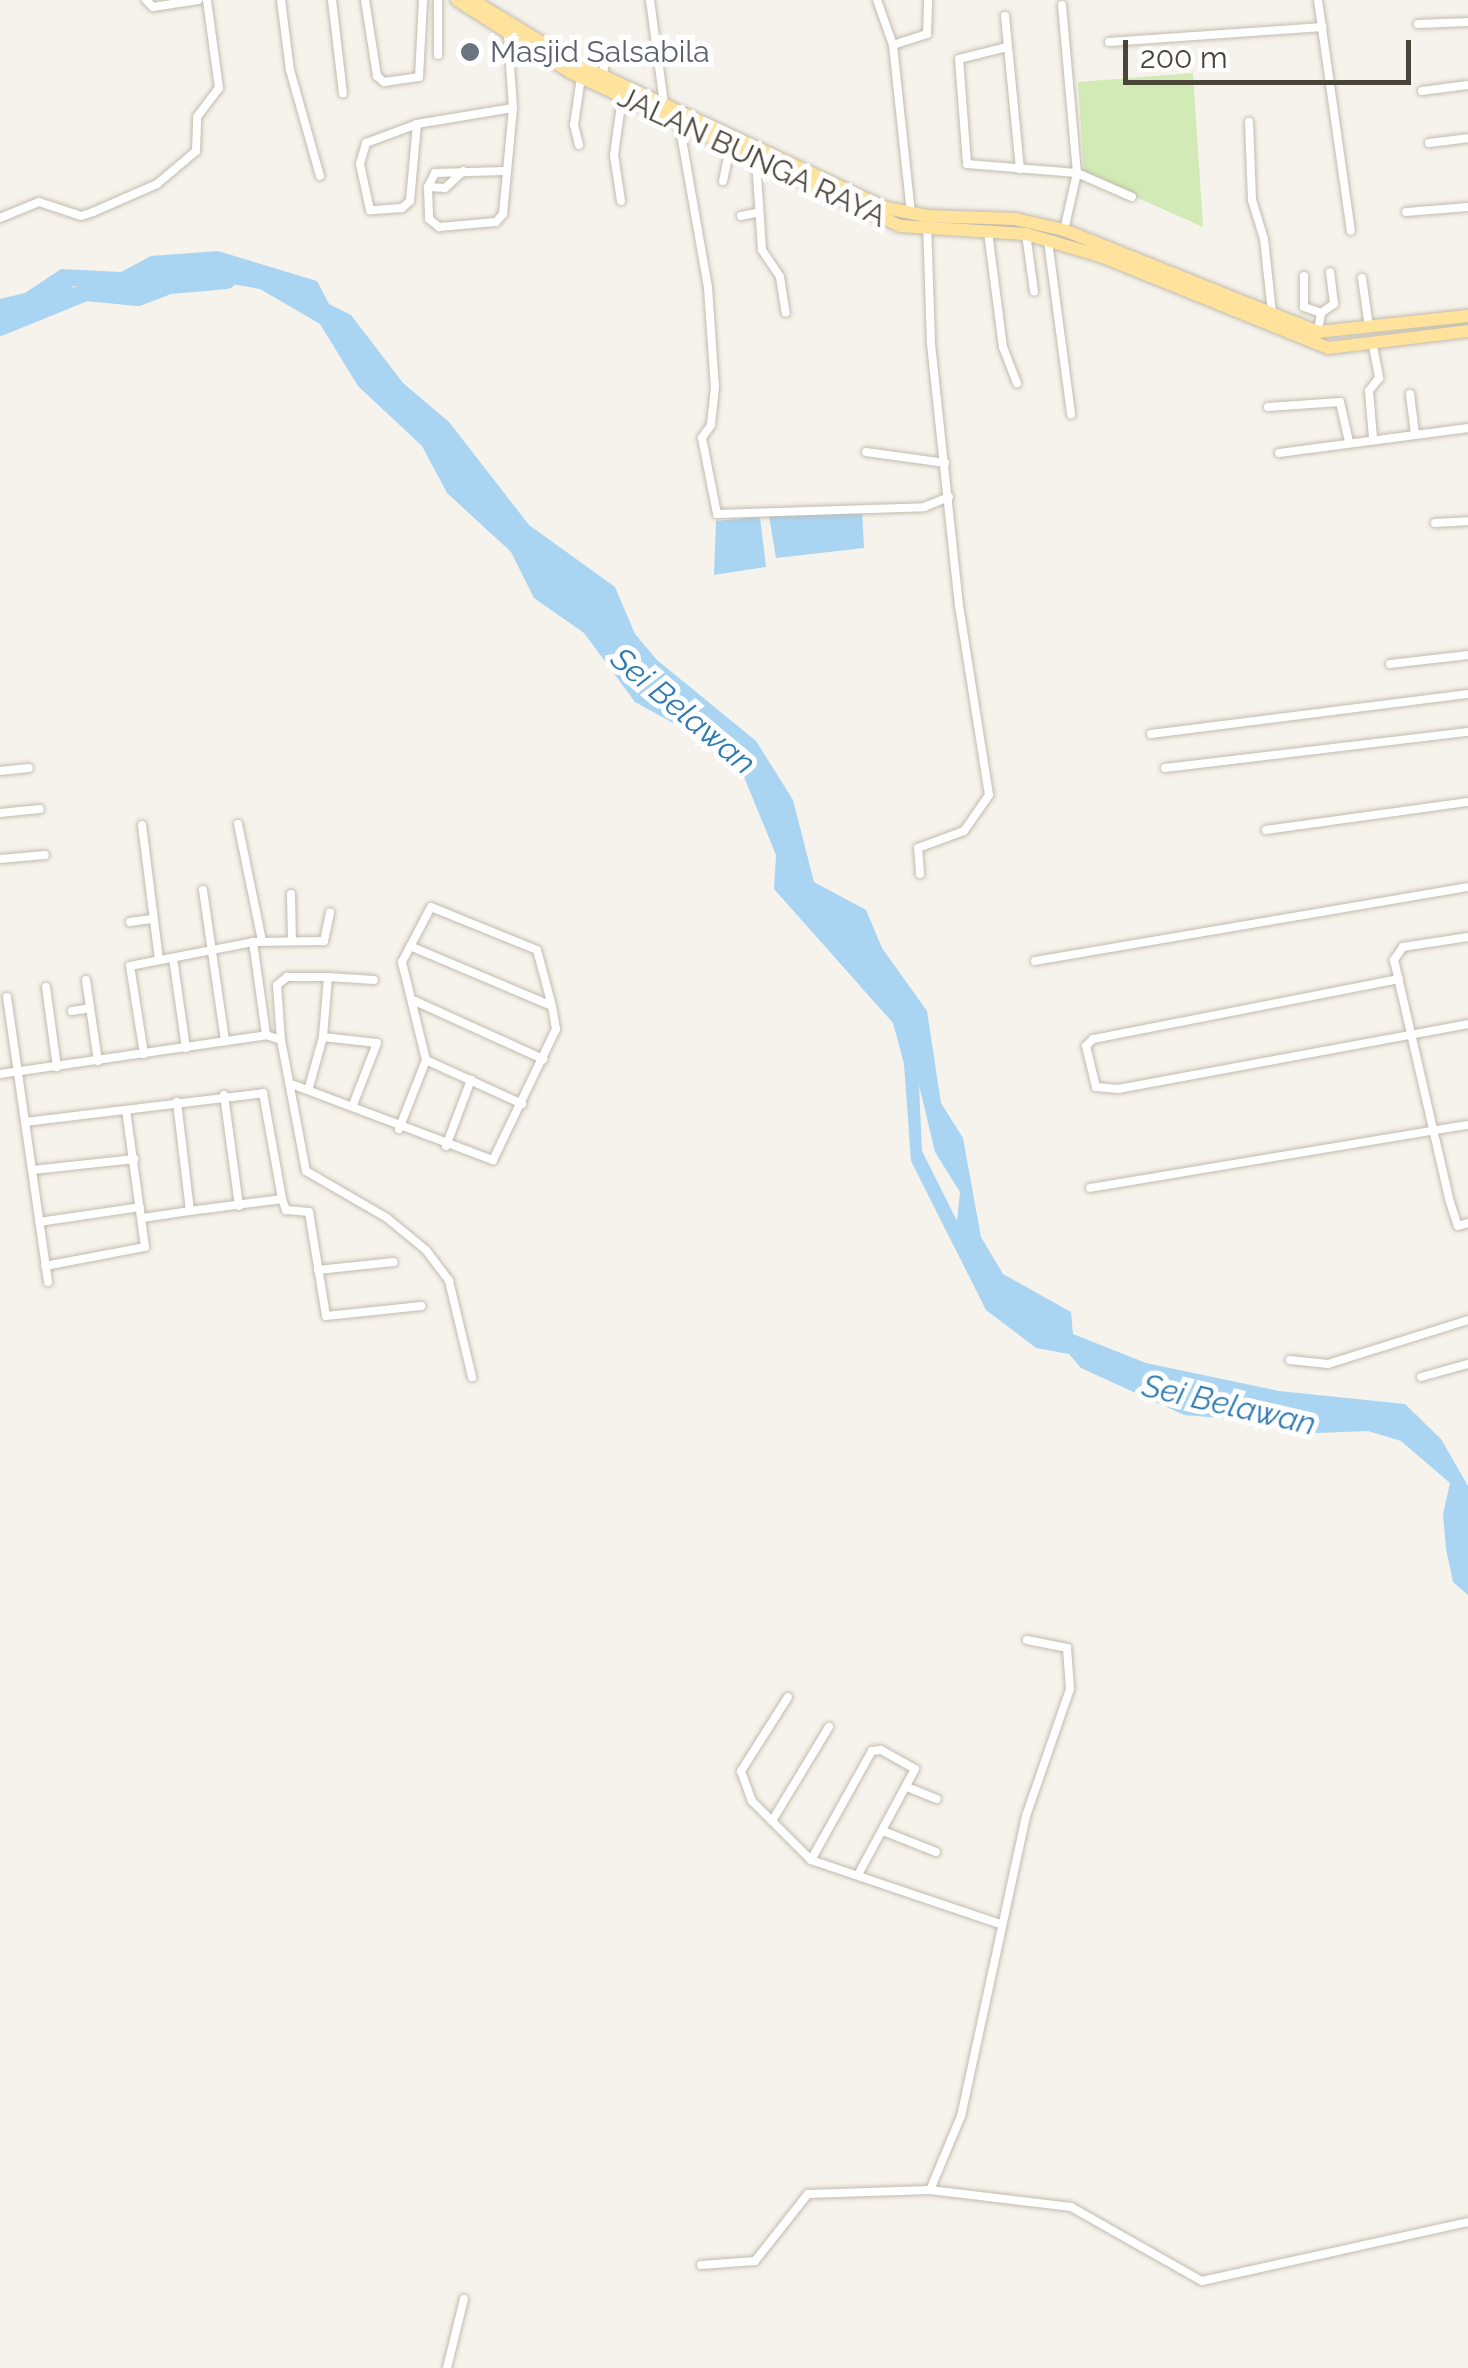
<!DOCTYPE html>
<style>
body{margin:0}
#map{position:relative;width:1468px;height:2368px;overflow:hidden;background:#f6f3ec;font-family:Raleway,sans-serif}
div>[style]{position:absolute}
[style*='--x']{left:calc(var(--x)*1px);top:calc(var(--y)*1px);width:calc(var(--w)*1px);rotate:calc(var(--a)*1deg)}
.green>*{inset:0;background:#d2eab5}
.water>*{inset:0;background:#a9d4f2}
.river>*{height:18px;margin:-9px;padding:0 9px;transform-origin:9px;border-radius:9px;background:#a9d4f2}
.roads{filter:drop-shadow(0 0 2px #c2bbae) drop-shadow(0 0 2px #c2bbae)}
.street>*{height:8px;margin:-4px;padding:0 4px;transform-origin:4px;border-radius:4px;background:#fff}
.primary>*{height:12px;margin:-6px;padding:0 6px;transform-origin:6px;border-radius:6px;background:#ffe39c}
.dots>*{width:28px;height:28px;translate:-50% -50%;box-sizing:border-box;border:5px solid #fff;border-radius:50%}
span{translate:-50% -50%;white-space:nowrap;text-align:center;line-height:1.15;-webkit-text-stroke:10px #fff;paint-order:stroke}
.worship-label{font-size:30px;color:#5b616d}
.left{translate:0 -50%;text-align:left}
.street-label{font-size:30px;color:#4b4439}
.water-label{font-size:32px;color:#2e7ab2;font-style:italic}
.scale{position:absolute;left:1123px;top:40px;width:288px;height:45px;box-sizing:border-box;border:5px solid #4b4439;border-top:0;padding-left:12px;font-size:30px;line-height:35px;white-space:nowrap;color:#4b4439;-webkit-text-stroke:8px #fff;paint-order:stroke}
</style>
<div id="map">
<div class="green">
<div style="clip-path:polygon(1193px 73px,1203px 227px,1084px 174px,1078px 82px)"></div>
</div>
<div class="water">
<div style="clip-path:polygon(evenodd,218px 251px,317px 281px,329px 304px,351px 315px,403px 383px,449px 422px,529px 525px,615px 587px,635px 634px,657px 660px,756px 741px,793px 800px,814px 882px,866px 910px,882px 948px,927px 1011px,941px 1103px,963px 1138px,981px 1237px,1003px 1274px,1071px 1312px,1073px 1334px,1146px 1363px,1279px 1391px,1405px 1404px,1441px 1439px,1468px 1486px,1468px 1595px,1453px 1582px,1446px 1549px,1443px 1514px,1450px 1483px,1401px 1441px,1368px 1431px,1316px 1433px,1280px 1423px,1184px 1415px,1081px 1368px,1069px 1354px,1036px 1348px,986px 1310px,911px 1161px,904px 1064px,893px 1023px,774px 889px,776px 855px,742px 772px,717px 747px,635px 702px,584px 633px,534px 598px,511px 552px,447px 493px,422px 446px,358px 386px,320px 324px,260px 289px,202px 279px,160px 283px,133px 295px,101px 285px,74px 286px,54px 304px,0 323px,0 299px,25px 293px,61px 269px,121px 272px,151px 256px,218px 251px,919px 1085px,935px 1152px,960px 1192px,957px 1221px,922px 1151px,919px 1085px)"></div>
<div style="clip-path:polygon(862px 509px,864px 548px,776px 558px,769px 516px)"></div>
<div style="clip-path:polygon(760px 517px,766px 567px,714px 575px,716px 521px)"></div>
</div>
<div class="river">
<div style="--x:0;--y:327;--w:93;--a:-22.1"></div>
<div style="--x:86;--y:292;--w:52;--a:5.5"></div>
<div style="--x:138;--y:297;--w:34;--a:-21"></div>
<div style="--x:170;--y:285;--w:57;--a:-5"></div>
</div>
<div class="roads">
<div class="street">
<div style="--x:146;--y:0;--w:10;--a:45"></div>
<div style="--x:153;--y:7;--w:46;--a:-8.8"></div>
<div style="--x:281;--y:0;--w:71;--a:82.7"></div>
<div style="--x:290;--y:70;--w:110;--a:74.2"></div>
<div style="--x:332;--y:0;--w:94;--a:83.3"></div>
<div style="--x:365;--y:0;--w:77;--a:81"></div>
<div style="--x:377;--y:76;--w:9;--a:41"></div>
<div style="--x:384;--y:82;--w:35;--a:-8"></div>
<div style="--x:419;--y:77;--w:77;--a:-87"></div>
<div style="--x:650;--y:0;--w:104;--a:82.3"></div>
<div style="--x:877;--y:0;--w:48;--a:70.4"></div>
<div style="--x:893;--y:45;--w:170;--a:83.9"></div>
<div style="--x:1318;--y:0;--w:233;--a:81.9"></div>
<div style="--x:1062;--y:5;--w:169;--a:84.9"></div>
<div style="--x:1077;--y:173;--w:58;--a:102.8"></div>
<div style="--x:1005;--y:16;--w:154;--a:84.4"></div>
<div style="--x:1418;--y:24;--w:50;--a:-2.3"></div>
<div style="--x:1109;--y:42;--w:214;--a:-4"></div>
<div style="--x:893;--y:45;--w:36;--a:-18"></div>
<div style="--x:927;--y:34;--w:34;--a:-88"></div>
<div style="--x:1007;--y:47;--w:49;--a:166"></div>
<div style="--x:959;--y:59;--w:105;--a:85.6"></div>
<div style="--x:967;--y:164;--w:110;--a:4.7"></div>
<div style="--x:1077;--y:173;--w:60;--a:23.6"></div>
<div style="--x:438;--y:55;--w:55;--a:-90"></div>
<div style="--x:603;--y:76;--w:19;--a:-84"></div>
<div style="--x:1422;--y:91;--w:46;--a:-7.4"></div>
<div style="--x:1249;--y:122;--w:78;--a:87.8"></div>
<div style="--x:1252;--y:200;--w:41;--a:72.9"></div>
<div style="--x:1264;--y:239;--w:74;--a:83.8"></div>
<div style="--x:679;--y:123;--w:168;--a:80"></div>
<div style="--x:708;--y:288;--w:99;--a:86"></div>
<div style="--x:715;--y:387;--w:38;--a:96"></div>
<div style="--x:711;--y:425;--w:16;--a:125"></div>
<div style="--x:702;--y:438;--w:77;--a:78.8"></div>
<div style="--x:717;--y:514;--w:207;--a:-1.9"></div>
<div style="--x:924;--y:507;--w:27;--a:-22"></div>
<div style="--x:417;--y:124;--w:77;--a:95.2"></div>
<div style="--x:410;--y:201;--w:11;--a:139"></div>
<div style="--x:402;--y:208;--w:32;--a:176"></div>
<div style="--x:370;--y:210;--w:47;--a:-102.3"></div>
<div style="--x:360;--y:164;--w:22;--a:-74"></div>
<div style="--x:366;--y:143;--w:54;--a:-20.4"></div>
<div style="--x:417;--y:124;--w:97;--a:-9.5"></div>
<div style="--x:1429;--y:143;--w:39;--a:-7"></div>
<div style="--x:579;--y:145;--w:21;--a:-104"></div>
<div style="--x:574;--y:125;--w:49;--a:-81.7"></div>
<div style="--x:756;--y:161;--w:89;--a:86.1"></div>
<div style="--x:762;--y:250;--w:32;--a:56"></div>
<div style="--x:780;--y:277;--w:36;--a:81"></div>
<div style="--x:504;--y:171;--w:69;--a:178.3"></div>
<div style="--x:435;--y:173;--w:16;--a:117"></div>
<div style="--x:428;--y:187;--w:32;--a:88"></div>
<div style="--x:429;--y:219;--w:13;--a:39"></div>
<div style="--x:439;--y:227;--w:57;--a:-5"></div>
<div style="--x:496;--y:222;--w:11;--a:-49"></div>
<div style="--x:503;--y:214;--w:106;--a:-84.6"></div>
<div style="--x:513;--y:108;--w:74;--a:-93.9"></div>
<div style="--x:723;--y:181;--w:34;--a:-78"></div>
<div style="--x:428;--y:187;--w:17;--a:3"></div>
<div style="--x:445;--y:188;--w:25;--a:-43"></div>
<div style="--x:621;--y:201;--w:47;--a:-98.7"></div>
<div style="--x:614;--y:155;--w:59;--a:-82.1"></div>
<div style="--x:1406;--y:212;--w:62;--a:-4.6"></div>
<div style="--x:741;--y:216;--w:16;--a:-11"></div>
<div style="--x:0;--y:218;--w:42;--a:-22.3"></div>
<div style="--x:39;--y:202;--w:44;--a:18.4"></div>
<div style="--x:81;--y:216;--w:13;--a:-18"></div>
<div style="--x:93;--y:212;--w:70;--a:-23.6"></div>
<div style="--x:157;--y:184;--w:51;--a:-40.2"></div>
<div style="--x:196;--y:151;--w:34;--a:-88"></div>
<div style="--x:197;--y:117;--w:36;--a:-53"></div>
<div style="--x:219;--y:88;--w:89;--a:-97.8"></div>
<div style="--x:988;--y:232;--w:116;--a:82.6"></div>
<div style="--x:1003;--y:347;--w:39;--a:69"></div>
<div style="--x:1026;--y:234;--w:58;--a:82"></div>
<div style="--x:1048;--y:241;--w:175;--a:82.4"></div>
<div style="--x:1304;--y:276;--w:31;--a:90"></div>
<div style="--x:1304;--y:307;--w:18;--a:19"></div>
<div style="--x:1321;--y:313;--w:19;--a:99"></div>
<div style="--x:1362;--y:278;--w:49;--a:81.9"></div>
<div style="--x:1321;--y:313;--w:16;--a:-35"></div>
<div style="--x:1334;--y:304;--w:32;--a:-97"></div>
<div style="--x:1372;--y:341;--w:38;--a:79"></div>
<div style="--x:1379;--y:378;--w:16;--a:128"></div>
<div style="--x:1369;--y:391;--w:47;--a:85.1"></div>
<div style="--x:1410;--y:394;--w:40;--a:82.9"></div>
<div style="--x:1268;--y:407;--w:72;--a:-4"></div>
<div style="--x:1340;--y:402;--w:41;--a:77.3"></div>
<div style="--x:866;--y:452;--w:80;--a:7.9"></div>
<div style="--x:1279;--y:453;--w:191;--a:-7.5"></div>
<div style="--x:1435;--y:523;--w:33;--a:-3"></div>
<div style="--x:1390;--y:664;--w:79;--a:-6.6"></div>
<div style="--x:1151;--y:734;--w:320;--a:-7.2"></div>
<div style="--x:1165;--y:768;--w:305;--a:-6.8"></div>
<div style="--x:0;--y:771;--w:29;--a:-6"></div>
<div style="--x:0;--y:813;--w:40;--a:-5.7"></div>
<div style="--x:238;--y:824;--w:119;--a:78.4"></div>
<div style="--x:142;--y:825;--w:136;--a:82.8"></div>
<div style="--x:1266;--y:830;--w:204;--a:-7.9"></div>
<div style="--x:0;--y:859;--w:45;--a:-5.1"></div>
<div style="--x:920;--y:874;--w:26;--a:-94"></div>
<div style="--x:918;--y:848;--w:49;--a:-20.3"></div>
<div style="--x:964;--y:831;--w:44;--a:-55.2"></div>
<div style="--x:989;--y:795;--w:191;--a:-99"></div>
<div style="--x:959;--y:606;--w:264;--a:-96.1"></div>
<div style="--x:931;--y:343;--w:119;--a:-91.9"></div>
<div style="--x:203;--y:890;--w:153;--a:81.7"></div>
<div style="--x:291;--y:894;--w:47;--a:88.8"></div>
<div style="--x:130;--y:922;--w:22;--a:-8"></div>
<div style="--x:1468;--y:937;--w:66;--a:171.3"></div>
<div style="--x:1403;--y:947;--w:16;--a:125"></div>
<div style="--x:1394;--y:960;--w:248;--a:77"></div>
<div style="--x:1450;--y:1202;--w:25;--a:72"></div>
<div style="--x:1458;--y:1226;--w:10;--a:-17"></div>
<div style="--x:253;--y:942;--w:94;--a:82"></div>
<div style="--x:173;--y:958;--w:91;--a:81.8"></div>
<div style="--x:1035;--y:961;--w:439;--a:-9.7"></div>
<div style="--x:328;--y:977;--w:46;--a:3.7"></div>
<div style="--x:1399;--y:979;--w:312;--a:168.9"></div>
<div style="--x:1093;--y:1039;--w:10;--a:135"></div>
<div style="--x:1086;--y:1046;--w:42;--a:76.3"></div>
<div style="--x:1096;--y:1087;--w:22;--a:5"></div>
<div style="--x:1118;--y:1089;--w:356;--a:-10.5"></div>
<div style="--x:86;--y:980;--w:82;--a:81.6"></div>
<div style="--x:46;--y:987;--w:81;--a:82.2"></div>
<div style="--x:7;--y:997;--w:288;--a:81.8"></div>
<div style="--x:415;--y:1001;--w:141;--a:24.4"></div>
<div style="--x:72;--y:1011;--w:18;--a:-9"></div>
<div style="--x:323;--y:1037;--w:54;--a:6.3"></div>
<div style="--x:377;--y:1043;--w:66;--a:111.2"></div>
<div style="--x:281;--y:1040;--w:55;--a:-94.2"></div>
<div style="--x:277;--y:985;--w:13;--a:-39"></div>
<div style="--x:287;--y:977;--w:41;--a:0"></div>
<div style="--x:328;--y:977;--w:60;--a:94.8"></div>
<div style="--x:323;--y:1037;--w:52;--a:105.6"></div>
<div style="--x:144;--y:1054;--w:89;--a:-99"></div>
<div style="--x:130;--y:966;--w:125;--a:-11"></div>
<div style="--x:253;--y:942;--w:71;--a:-0.8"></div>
<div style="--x:324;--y:941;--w:29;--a:-78"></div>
<div style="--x:426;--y:1060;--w:106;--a:24.6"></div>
<div style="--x:0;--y:1074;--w:269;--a:-8.3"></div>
<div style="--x:266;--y:1035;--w:16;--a:18"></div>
<div style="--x:281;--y:1040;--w:133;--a:79.2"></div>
<div style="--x:306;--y:1171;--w:94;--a:30.1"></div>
<div style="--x:387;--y:1218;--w:50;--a:39.4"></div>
<div style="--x:426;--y:1250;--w:39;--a:53"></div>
<div style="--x:449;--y:1281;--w:99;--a:76.5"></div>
<div style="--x:294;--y:1085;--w:213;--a:20.7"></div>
<div style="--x:493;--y:1160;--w:145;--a:-64.3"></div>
<div style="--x:556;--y:1029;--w:23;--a:-100"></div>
<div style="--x:552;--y:1006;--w:154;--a:-157.1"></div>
<div style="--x:224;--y:1095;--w:112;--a:82.3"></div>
<div style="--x:25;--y:1122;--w:240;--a:-6.9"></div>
<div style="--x:263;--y:1093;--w:108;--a:79.8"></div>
<div style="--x:282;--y:1199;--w:93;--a:172.6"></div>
<div style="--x:399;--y:1129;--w:74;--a:-68.6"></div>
<div style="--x:426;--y:1060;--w:101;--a:-103.8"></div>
<div style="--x:402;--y:962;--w:62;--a:-62.2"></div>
<div style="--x:431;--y:907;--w:114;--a:22.1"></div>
<div style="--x:537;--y:950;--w:58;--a:75"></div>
<div style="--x:446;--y:1146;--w:71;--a:-69.3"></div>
<div style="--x:33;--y:1170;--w:102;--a:-6.2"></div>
<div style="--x:1090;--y:1188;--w:383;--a:-9.5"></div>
<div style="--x:282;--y:1199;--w:12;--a:70"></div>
<div style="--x:286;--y:1210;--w:23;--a:5"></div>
<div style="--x:309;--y:1212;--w:105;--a:80.7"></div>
<div style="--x:326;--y:1316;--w:96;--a:-6"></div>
<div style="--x:143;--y:1218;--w:48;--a:-8.5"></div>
<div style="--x:190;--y:1211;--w:110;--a:-96.8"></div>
<div style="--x:39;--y:1222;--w:102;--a:-8.4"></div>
<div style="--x:45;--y:1266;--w:102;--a:-10.8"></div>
<div style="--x:145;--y:1247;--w:138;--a:-97.9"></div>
<div style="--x:318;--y:1270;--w:76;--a:-6"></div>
<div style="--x:1290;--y:1360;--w:38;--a:6"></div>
<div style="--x:1328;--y:1364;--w:147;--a:-17.4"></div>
<div style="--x:1421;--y:1377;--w:49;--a:-15.5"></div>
<div style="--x:1027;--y:1640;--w:41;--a:11.3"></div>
<div style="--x:1067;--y:1648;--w:41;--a:85.8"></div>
<div style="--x:1070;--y:1689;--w:134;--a:109.1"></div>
<div style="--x:1026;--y:1816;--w:307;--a:102.2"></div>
<div style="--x:961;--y:2116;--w:80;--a:112.7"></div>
<div style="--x:930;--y:2190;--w:142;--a:6.9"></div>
<div style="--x:1071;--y:2207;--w:150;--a:29.5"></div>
<div style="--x:1202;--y:2281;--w:272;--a:-12.5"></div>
<div style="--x:788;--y:1697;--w:88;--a:122.4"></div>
<div style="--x:741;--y:1771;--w:32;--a:70"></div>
<div style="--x:752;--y:1801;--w:83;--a:45"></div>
<div style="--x:811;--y:1860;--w:200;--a:18.7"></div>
<div style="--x:907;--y:1787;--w:32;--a:22"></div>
<div style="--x:772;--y:1821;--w:110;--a:-58.8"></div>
<div style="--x:883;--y:1831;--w:57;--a:21.6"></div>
<div style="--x:811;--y:1860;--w:125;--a:-60.8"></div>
<div style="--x:872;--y:1751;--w:9;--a:-6"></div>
<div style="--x:881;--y:1750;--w:39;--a:29"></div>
<div style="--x:915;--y:1769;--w:120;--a:118.3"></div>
<div style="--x:701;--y:2265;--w:54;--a:-4.2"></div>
<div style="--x:755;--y:2261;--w:85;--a:-51.7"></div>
<div style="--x:808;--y:2194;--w:122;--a:-1.9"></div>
<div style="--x:447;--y:2368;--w:71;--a:-76.2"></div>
</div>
<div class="primary">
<div style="--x:457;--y:0;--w:134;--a:32.5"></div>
<div style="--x:570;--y:72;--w:364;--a:25"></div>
<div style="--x:900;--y:226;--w:126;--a:3.6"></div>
<div style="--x:1026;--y:234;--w:80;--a:16.6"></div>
<div style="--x:1103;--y:257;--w:243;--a:22"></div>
<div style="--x:1328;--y:348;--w:141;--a:-6.9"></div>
<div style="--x:472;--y:0;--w:123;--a:31.4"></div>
<div style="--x:577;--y:64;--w:341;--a:25"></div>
<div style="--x:886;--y:208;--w:42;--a:11"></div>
<div style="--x:927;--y:216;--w:88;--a:2"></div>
<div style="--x:1015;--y:219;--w:50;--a:12.7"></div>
<div style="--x:1064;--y:230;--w:274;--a:21.9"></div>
<div style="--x:1318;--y:332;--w:151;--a:-6.1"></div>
</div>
</div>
<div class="dots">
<div style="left:470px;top:52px;background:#6b7280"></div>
</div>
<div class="worship-label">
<span class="left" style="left:490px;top:52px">Masjid Salsabila</span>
</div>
<div class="street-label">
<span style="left:752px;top:157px;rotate:25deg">JALAN BUNGA RAYA</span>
</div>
<div class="water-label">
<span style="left:683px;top:711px;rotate:40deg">Sei Belawan</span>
<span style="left:1229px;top:1405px;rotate:13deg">Sei Belawan</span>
</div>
<div class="scale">200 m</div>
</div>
